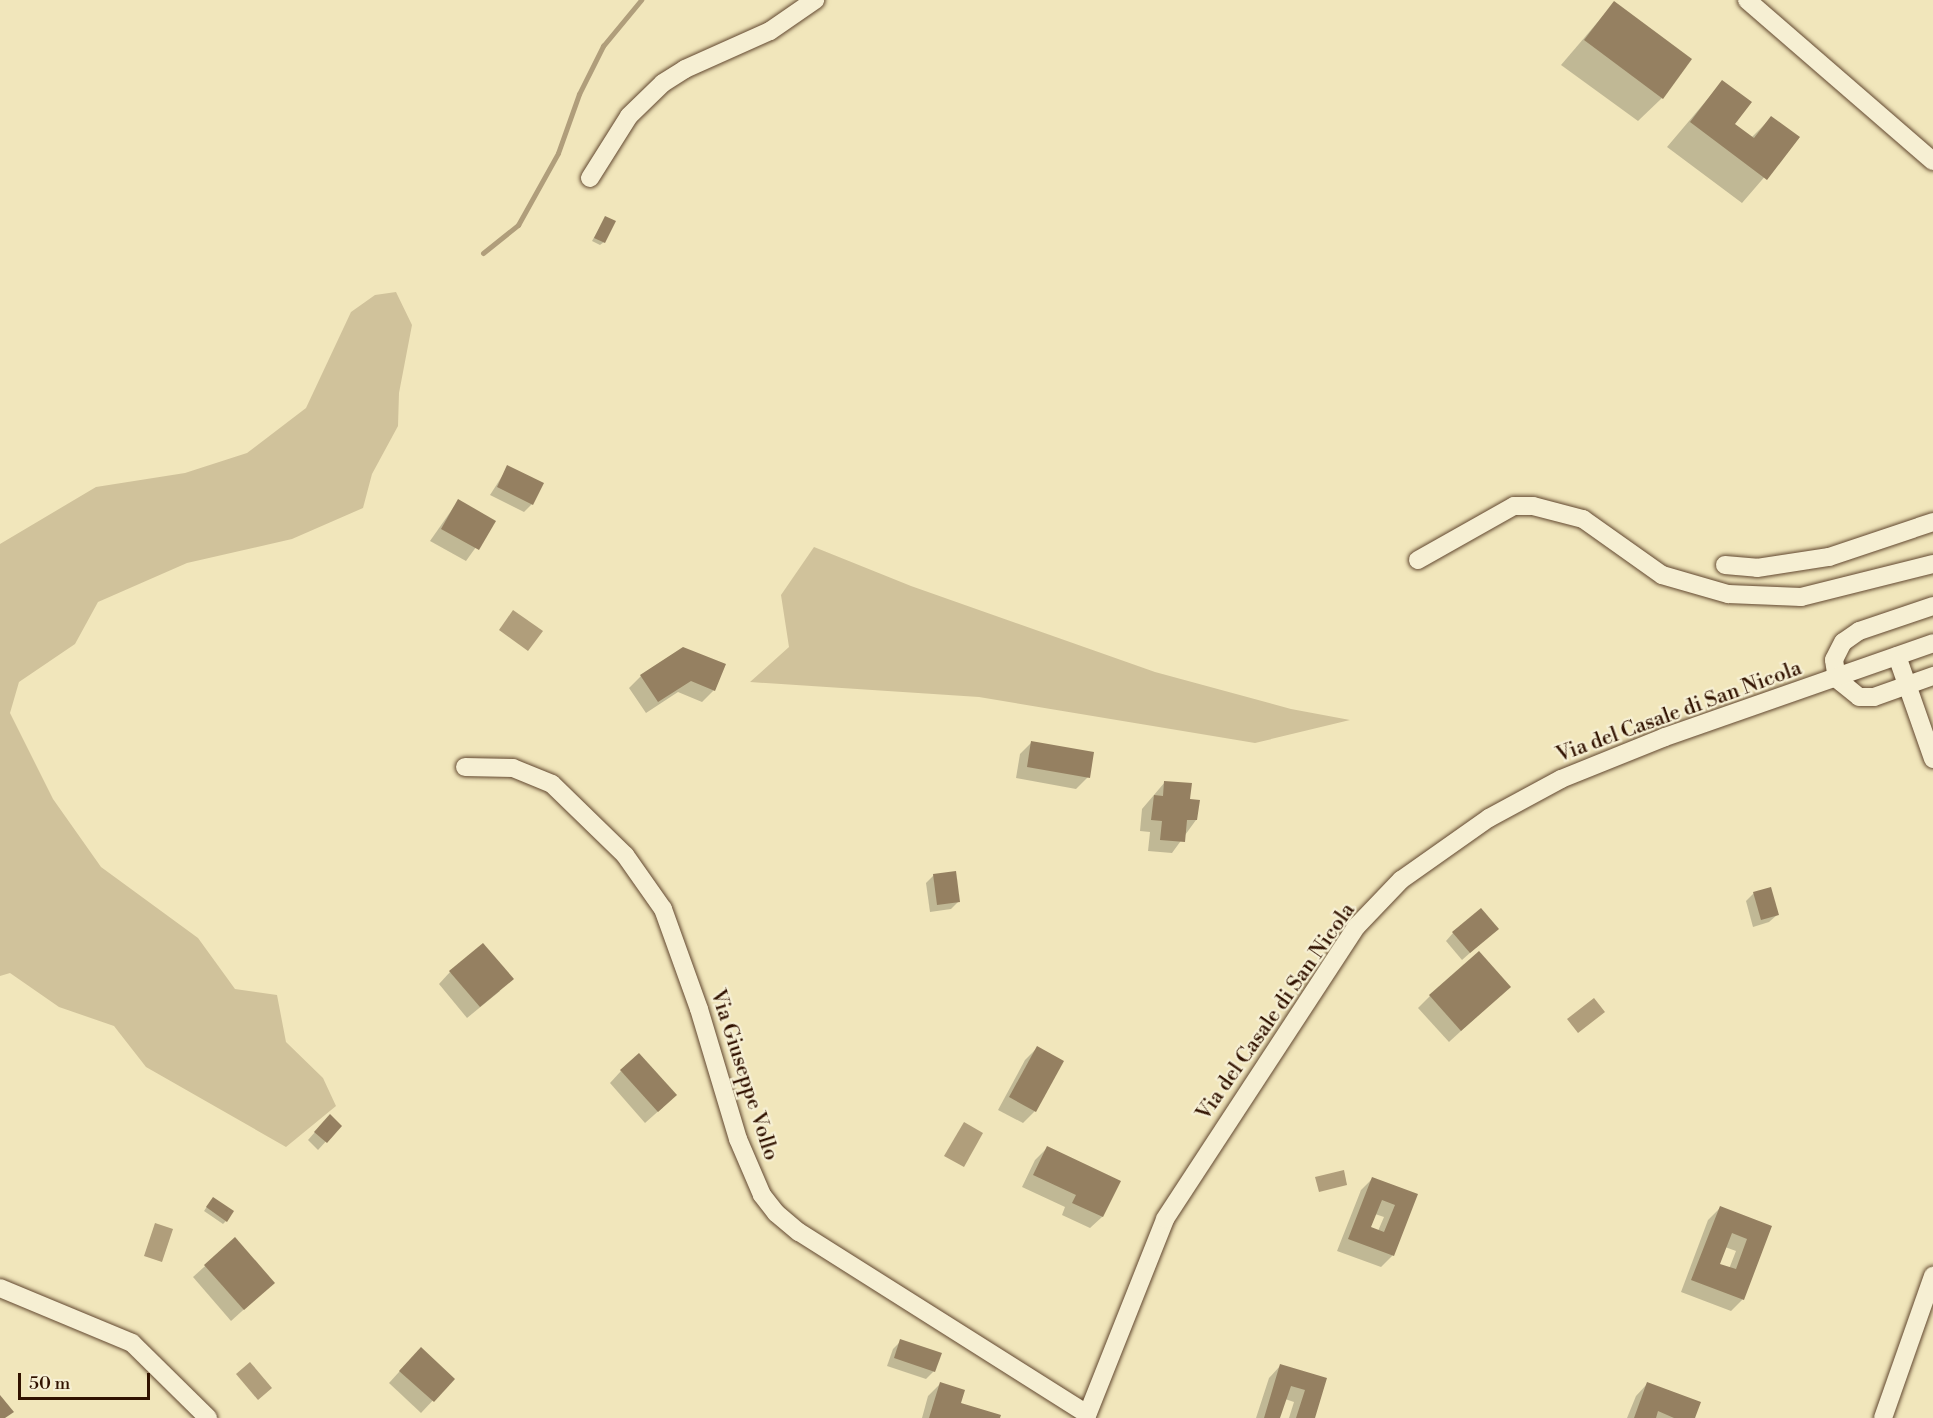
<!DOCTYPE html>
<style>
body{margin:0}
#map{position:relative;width:1933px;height:1418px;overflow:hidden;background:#f1e6bb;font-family:"Libre Bodoni",serif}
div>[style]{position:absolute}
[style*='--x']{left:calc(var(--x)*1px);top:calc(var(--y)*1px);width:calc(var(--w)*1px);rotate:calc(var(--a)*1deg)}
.green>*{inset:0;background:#d0c29b}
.water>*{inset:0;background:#b09e7b}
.shadow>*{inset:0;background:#0003}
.stream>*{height:5px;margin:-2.5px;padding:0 2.5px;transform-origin:2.5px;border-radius:2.5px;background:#b09e7b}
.building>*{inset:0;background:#958061}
.roads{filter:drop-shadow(0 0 2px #61472f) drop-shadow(0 0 2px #61472f)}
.street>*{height:18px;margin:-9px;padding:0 9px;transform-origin:9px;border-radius:9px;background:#f6efd3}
span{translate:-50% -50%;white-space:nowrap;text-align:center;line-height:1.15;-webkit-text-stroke:4.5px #f6efd3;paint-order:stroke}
.street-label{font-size:21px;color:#311200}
.scale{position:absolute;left:18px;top:1373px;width:132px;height:27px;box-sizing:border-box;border:3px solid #311200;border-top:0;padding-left:8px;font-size:18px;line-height:21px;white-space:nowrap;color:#311200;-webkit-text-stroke:4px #f6efd3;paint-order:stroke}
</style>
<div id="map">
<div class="green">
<div style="clip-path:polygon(396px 292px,412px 325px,399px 393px,398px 426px,372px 474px,363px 508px,292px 539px,187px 563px,98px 602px,75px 644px,19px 682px,10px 713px,53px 799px,101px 867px,198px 938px,235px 989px,277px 995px,286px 1042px,323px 1078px,336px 1106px,286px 1147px,146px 1067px,114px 1026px,59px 1007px,10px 973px,0 976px,0 544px,96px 487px,185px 473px,247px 453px,306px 408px,351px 312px,375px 295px)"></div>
<div style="clip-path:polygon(814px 547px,911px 586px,1155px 672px,1291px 709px,1350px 720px,1255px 743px,979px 697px,750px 682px,789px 647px,781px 595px)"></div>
</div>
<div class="water">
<div style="clip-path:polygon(513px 610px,543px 631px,528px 651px,499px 630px)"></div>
<div style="clip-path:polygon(1594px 998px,1605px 1012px,1578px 1033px,1567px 1019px)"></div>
<div style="clip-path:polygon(964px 1122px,983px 1133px,964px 1167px,944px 1156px)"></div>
<div style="clip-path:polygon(1344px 1170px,1347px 1185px,1319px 1192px,1315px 1177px)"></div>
<div style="clip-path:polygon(155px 1223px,173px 1229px,162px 1262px,144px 1256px)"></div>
<div style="clip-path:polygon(250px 1362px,272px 1388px,258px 1400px,236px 1374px)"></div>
</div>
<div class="shadow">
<div style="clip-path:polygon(1614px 3px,1662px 98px,1638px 121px,1561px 65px)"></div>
<div style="clip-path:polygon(1722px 82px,1733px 124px,1751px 138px,1771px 118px,1798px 138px,1742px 203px,1667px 147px)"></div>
<div style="clip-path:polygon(605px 218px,604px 242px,600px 245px,592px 241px)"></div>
<div style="clip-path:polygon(508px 467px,532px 504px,524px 512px,490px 495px)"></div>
<div style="clip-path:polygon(458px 501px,494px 522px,466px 561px,430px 541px)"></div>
<div style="clip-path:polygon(724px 665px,714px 690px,702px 702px,678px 692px,646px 713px,629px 688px,641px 676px)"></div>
<div style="clip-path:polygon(1032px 742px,1088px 777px,1076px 789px,1016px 778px,1020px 754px)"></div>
<div style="clip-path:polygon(1165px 782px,1189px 800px,1196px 820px,1172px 853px,1148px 851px,1150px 832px,1140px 831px,1142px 809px)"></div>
<div style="clip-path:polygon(934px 875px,959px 901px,951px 909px,930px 912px,926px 883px)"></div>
<div style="clip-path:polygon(1754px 893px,1777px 915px,1769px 922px,1753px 927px,1746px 901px)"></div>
<div style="clip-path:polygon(1453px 933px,1489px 936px,1462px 960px,1446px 941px)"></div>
<div style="clip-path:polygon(450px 972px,500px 991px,467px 1018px,439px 984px)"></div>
<div style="clip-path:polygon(1509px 987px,1449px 1042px,1418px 1008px,1430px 996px)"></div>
<div style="clip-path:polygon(1037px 1048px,1062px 1062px,1035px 1111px,1023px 1123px,998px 1110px,1025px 1060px)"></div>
<div style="clip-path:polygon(621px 1071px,663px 1107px,645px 1123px,610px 1083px)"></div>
<div style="clip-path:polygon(322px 1124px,340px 1126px,318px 1150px,308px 1140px)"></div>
<div style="clip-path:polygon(1047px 1148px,1119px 1182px,1102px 1217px,1090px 1228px,1062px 1215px,1065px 1207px,1022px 1187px,1035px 1160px)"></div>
<div style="clip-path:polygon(evenodd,1373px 1178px,1416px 1195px,1393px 1255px,1381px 1267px,1337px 1251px,1361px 1190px,1373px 1178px,1375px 1214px,1384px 1217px,1378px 1231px,1369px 1227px,1375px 1214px)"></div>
<div style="clip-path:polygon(210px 1202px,226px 1221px,223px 1224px,204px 1211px)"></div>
<div style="clip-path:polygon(evenodd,1720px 1208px,1770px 1227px,1743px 1299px,1731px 1311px,1681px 1292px,1708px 1220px,1720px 1208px,1725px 1247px,1736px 1251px,1729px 1269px,1719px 1265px,1725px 1247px)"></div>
<div style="clip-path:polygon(235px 1239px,261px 1294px,231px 1321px,193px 1277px)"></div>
<div style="clip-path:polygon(901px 1341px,934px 1371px,926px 1379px,887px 1366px,893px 1349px)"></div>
<div style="clip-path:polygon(409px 1361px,453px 1379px,421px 1413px,389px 1383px)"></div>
<div style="clip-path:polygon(1280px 1366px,1326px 1379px,1314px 1418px,1289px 1418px,1294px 1402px,1285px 1399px,1279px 1418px,1256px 1418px,1269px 1378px)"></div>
<div style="clip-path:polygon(940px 1384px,959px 1404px,998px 1418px,922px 1418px,928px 1396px)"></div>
<div style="clip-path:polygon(1647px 1384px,1693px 1418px,1627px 1418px,1636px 1396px)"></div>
</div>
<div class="stream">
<div style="--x:483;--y:253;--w:45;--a:-38.7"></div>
<div style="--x:518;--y:225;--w:82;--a:-60.9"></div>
<div style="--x:558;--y:153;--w:63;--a:-70.4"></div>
<div style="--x:579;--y:94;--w:54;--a:-63.4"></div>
<div style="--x:603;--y:46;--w:60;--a:-50.4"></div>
</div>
<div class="building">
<div style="clip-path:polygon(1614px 1px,1692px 59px,1663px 99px,1584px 40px)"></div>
<div style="clip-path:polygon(1722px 80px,1752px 102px,1735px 124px,1754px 138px,1771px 116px,1800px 137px,1767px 180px,1690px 122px)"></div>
<div style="clip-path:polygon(605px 216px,616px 221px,605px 243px,594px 238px)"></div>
<div style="clip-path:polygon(507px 465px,544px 483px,533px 505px,497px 487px)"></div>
<div style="clip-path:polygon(458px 499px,496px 521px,479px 550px,441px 529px)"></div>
<div style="clip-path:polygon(683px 647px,726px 664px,715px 691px,691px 681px,658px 702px,640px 675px)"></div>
<div style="clip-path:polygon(1031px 741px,1094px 752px,1090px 778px,1027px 767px)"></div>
<div style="clip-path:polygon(1164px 781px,1192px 783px,1190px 799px,1200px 800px,1197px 820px,1187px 820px,1185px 842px,1160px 840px,1162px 821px,1151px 820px,1154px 795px,1163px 796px)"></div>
<div style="clip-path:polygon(956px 871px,960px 902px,937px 905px,933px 874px)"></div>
<div style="clip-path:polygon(1771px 887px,1779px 915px,1761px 920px,1753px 892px)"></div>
<div style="clip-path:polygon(1481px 908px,1499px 929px,1470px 953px,1452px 932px)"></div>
<div style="clip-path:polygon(483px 943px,514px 979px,480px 1007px,449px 971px)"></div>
<div style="clip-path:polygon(1479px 951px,1511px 987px,1461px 1031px,1429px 995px)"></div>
<div style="clip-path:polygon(1037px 1046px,1064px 1061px,1036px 1112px,1009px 1097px)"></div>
<div style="clip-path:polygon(639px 1053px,677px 1095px,658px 1112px,620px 1070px)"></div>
<div style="clip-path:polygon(330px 1114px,342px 1126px,327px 1143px,314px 1132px)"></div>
<div style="clip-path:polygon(1047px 1146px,1121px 1181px,1103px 1217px,1072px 1203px,1076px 1195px,1033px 1175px)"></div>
<div style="clip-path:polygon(evenodd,1372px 1177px,1418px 1194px,1394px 1256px,1348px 1239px,1372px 1177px,1382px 1200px,1395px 1205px,1384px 1232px,1371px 1227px,1382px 1200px)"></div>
<div style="clip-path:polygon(213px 1197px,234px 1211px,227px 1222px,206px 1207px)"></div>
<div style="clip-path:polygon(evenodd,1720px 1206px,1772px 1226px,1744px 1300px,1691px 1280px,1720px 1206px,1732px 1233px,1747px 1239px,1736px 1269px,1720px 1264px,1732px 1233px)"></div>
<div style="clip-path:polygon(235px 1237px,275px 1283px,244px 1310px,204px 1265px)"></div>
<div style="clip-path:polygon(900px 1339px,942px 1353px,935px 1372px,894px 1358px)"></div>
<div style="clip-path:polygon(421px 1347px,455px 1379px,434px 1402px,399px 1371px)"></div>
<div style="clip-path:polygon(1280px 1364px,1327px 1378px,1315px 1418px,1296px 1418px,1305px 1390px,1291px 1386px,1280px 1418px,1264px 1418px)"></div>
<div style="clip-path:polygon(940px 1382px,965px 1390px,961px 1403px,1001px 1415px,1000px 1418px,929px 1418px)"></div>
<div style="clip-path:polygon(1647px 1382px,1701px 1402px,1695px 1418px,1674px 1418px,1658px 1411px,1656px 1418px,1634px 1418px)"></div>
<div style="clip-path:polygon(0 1395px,14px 1412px,5px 1418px,0 1418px)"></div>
</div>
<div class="roads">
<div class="street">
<div style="--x:1747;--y:0;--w:246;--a:40.9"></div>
<div style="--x:590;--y:178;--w:73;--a:-57.8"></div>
<div style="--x:629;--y:116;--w:47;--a:-44.1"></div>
<div style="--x:663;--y:83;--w:26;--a:-32"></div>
<div style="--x:685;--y:69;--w:93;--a:-24.1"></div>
<div style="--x:770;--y:31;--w:55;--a:-34.6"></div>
<div style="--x:1418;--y:560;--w:110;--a:-29.4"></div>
<div style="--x:1514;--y:506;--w:19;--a:0"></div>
<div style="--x:1533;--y:506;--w:52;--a:14.6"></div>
<div style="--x:1583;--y:519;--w:97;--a:35.3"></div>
<div style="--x:1662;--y:575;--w:69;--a:16.1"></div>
<div style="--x:1728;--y:594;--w:73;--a:2.4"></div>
<div style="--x:1801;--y:597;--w:136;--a:-14"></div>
<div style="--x:1725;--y:565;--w:32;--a:5"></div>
<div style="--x:1757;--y:568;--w:73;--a:-8.7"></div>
<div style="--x:1829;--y:557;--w:110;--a:-18.6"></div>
<div style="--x:1933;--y:606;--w:78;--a:161.3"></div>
<div style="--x:1859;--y:631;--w:19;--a:145"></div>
<div style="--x:1843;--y:642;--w:20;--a:117"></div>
<div style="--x:1834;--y:660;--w:19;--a:81"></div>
<div style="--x:1837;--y:679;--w:28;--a:39"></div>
<div style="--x:1859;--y:697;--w:15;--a:0"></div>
<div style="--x:1874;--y:697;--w:63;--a:-19.6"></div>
<div style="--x:1897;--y:656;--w:109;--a:70.7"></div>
<div style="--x:465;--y:767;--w:48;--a:1.2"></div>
<div style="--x:513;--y:768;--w:42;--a:22.3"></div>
<div style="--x:552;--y:784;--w:102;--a:44.2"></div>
<div style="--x:625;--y:855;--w:66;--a:54.9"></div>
<div style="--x:663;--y:909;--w:106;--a:70.2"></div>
<div style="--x:699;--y:1009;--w:136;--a:73.3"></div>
<div style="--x:738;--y:1139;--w:61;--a:66.8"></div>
<div style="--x:762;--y:1195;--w:23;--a:52"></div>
<div style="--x:776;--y:1213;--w:30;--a:40"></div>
<div style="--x:799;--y:1232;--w:341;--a:32.3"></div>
<div style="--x:0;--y:1288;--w:143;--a:22.6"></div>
<div style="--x:132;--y:1343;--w:107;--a:44.6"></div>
<div style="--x:1086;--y:1418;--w:214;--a:-68.3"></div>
<div style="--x:1165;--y:1219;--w:350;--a:-56.8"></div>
<div style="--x:1357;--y:926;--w:64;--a:-46.3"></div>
<div style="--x:1401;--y:880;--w:108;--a:-35.2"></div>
<div style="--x:1489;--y:818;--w:82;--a:-28.4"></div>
<div style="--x:1561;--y:779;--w:112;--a:-22"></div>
<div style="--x:1665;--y:737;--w:284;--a:-19.3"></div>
<div style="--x:1883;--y:1418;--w:151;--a:-70.6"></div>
</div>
</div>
<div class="street-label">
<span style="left:1679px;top:712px;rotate:-20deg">Via del Casale di San Nicola</span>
<span style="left:1276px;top:1012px;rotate:-55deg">Via del Casale di San Nicola</span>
<span style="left:744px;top:1075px;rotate:72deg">Via Giuseppe Vollo</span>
</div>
<div class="scale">50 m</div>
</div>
